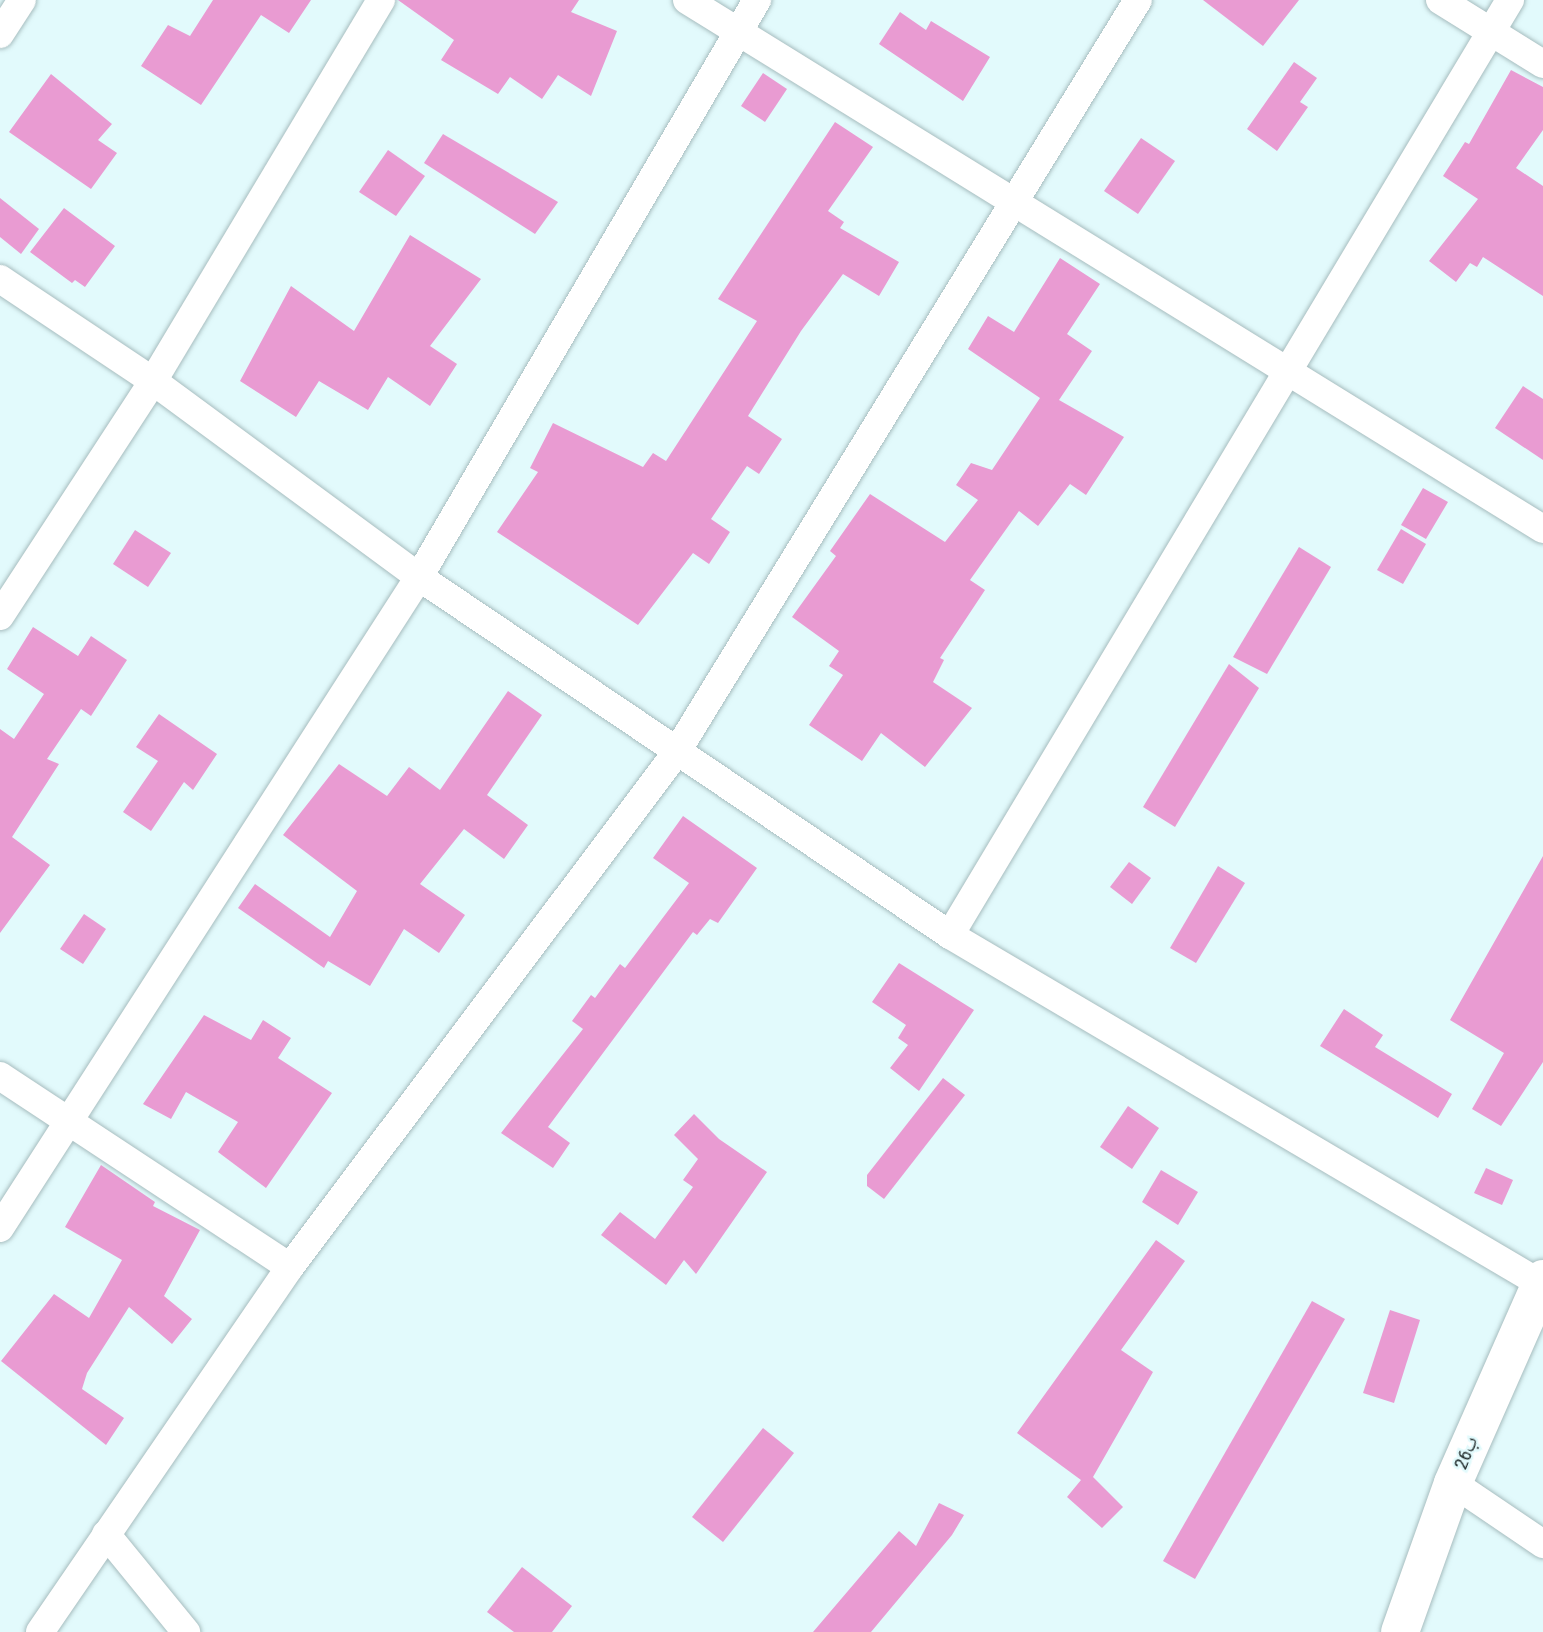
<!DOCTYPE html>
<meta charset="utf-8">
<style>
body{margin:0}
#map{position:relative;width:1543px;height:1632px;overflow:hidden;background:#e2fafc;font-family:"Roboto Condensed","Noto Naskh Arabic",sans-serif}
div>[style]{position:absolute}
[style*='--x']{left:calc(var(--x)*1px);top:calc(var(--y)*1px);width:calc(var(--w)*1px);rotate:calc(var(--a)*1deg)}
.building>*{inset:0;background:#e99bd2}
.roads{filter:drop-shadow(0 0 2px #a7bdbf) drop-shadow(0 0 2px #a7bdbf)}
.minor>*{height:28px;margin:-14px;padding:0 14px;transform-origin:14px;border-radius:14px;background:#fff}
.trunk>*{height:38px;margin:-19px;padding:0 19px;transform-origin:19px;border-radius:19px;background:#fff}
span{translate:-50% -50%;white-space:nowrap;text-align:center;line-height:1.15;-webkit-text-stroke:5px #e2fafc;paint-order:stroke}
.street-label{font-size:19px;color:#202929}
</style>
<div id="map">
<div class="building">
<div style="clip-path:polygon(213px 0,311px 0,289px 33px,261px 15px,201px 105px,141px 66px,168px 25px,190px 36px)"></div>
<div style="clip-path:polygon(398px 0,579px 0,571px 12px,617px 31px,591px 96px,558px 75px,542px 99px,510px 77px,498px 94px,441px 60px,454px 40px)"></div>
<div style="clip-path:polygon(1203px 0,1299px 0,1263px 46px)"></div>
<div style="clip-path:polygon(900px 12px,926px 30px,931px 21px,990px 57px,963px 101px,879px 44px)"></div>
<div style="clip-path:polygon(1294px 62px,1317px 78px,1300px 102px,1308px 107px,1277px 151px,1247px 129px)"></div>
<div style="clip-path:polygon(1511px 70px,1543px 87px,1543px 130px,1516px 168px,1543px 186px,1543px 296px,1483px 257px,1477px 267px,1470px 263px,1456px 282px,1429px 261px,1478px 199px,1443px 176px,1465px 142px,1469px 144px)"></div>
<div style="clip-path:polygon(763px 73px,787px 89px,765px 122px,741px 106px)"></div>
<div style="clip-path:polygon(51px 74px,112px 124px,98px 140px,117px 153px,91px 189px,9px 132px)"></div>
<div style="clip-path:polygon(835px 122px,873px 147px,828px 211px,844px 222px,840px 228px,899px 262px,879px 296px,843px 274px,801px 331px,748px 416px,782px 439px,759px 474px,747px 466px,711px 519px,730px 532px,709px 564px,693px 553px,638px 625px,497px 532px,538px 472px,530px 468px,553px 423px,643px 467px,653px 453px,666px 461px,757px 321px,718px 299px)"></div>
<div style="clip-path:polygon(443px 134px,558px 202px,535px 234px,424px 163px)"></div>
<div style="clip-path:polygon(1141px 138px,1175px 161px,1138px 214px,1104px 191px)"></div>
<div style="clip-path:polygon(388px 150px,425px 176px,396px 216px,359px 192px)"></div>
<div style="clip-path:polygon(0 198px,39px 229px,21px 254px,0 237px)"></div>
<div style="clip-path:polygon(64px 208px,115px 246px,85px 287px,75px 280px,72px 283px,30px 252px)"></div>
<div style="clip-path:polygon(410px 235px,481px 279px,430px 346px,457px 364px,430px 406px,388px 377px,368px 410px,319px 381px,296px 417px,240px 381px,291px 286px,354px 331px)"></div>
<div style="clip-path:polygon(1060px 258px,1100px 284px,1067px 334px,1092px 351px,1059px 400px,1124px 437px,1086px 495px,1070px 484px,1038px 526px,1019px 511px,970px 580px,985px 590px,940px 658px,944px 660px,933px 682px,972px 708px,925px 767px,881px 733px,862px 761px,809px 725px,843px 675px,829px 666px,839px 651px,792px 617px,836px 556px,830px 551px,870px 494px,945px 542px,978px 500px,956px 485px,971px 463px,992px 470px,1040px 398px,968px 349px,988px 316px,1014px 332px)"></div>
<div style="clip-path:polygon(1523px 386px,1543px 399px,1543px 460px,1495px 428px)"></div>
<div style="clip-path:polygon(1423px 488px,1448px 502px,1426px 539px,1401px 525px)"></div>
<div style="clip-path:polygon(1401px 529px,1426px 544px,1403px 584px,1377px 570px)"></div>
<div style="clip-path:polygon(135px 530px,171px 553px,148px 587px,113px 564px)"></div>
<div style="clip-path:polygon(1299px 547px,1331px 567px,1267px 674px,1233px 657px)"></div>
<div style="clip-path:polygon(33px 627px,78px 656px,91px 636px,127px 660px,91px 716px,81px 709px,47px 759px,59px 764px,12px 837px,50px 865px,0 933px,0 729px,14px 739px,44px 694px,7px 669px)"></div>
<div style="clip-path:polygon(1229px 664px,1259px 688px,1175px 827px,1143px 807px)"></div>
<div style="clip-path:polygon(508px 691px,542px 715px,487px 795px,528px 825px,504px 859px,464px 829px,420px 884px,465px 915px,439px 953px,404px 929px,370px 986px,328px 961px,324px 968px,238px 908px,255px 884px,330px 937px,357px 891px,283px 835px,339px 764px,387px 796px,409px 767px,440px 790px)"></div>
<div style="clip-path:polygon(159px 714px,217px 754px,193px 790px,184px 782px,151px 831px,123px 812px,158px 761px,136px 747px)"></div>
<div style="clip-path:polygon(683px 816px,757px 868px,718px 923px,710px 919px,697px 935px,693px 932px,548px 1127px,570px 1143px,553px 1168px,501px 1133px,583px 1029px,572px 1021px,591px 995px,595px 998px,620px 964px,625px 968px,689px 883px,653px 858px)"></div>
<div style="clip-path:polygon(1543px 856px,1543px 1062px,1501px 1126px,1472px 1109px,1504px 1053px,1450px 1020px)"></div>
<div style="clip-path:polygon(1129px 862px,1151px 878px,1132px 904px,1110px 887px)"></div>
<div style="clip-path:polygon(1218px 866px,1245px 883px,1196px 963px,1170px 948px)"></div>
<div style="clip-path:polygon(84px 914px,106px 929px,83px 964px,60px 949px)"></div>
<div style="clip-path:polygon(899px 963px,974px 1010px,919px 1091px,890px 1068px,908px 1045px,898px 1038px,906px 1025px,872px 1002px)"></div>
<div style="clip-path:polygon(1344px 1009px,1383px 1035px,1375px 1047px,1452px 1094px,1438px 1118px,1320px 1046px)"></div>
<div style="clip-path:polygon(204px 1015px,251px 1040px,263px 1020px,291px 1038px,278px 1058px,332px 1093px,266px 1188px,218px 1152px,238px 1122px,186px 1092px,171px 1119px,143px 1104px)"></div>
<div style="clip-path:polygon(943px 1078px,965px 1095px,884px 1199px,867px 1186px,867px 1175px)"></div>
<div style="clip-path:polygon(1128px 1106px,1159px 1128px,1132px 1169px,1100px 1147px)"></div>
<div style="clip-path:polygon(694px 1114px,719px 1139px,767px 1172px,696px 1274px,684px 1260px,666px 1285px,601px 1235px,620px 1212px,655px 1239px,693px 1187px,683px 1180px,698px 1159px,674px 1135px)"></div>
<div style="clip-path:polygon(101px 1165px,155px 1202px,153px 1206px,200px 1230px,164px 1296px,192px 1319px,172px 1344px,129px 1307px,87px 1373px,82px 1389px,124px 1418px,106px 1445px,1px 1361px,54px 1294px,89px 1318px,122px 1260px,65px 1227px)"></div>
<div style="clip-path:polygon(1486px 1168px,1513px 1180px,1502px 1205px,1474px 1193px)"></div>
<div style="clip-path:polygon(1161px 1170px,1198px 1192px,1178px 1225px,1142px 1202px)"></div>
<div style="clip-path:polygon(1156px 1240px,1185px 1261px,1121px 1350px,1153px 1372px,1093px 1477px,1123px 1507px,1102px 1528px,1067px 1497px,1081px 1480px,1017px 1433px)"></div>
<div style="clip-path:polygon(1312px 1301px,1345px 1319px,1195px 1579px,1163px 1561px)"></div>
<div style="clip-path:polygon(1390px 1310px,1420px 1320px,1394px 1403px,1363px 1393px)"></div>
<div style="clip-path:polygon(763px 1428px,794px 1453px,723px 1542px,692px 1517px)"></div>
<div style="clip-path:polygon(939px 1503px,964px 1515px,952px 1535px,871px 1632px,813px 1632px,899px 1531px,916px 1546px)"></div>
<div style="clip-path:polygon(522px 1567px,572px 1606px,552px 1632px,514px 1632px,487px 1612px)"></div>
</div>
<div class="roads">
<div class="minor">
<div style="--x:687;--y:0;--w:1006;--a:31.72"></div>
<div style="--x:1440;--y:0;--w:121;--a:31.9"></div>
<div style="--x:0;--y:34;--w:40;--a:-57.1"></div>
<div style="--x:0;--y:279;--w:184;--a:33.7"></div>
<div style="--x:153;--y:381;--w:330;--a:36.4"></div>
<div style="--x:419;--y:577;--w:640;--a:33.99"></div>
<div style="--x:950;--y:935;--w:686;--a:30.56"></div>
<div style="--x:0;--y:616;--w:280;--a:-56.9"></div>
<div style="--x:153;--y:381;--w:444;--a:-59.1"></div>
<div style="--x:950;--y:935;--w:1090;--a:-59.08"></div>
<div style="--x:0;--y:1076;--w:347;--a:33.4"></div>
<div style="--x:0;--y:1228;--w:774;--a:-57.23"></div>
<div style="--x:419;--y:577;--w:669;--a:-59.64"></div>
<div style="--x:1453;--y:1483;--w:109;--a:34.1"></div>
<div style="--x:106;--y:1534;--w:127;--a:50.8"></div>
<div style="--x:40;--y:1632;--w:442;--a:-55.6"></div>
<div style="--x:290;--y:1267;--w:643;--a:-53.09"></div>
<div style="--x:676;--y:753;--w:883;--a:-58.47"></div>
</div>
<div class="trunk">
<div style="--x:1400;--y:1632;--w:158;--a:-70.4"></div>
<div style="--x:1453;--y:1483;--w:223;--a:-66.2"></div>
</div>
</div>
<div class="street-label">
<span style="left:1466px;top:1453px;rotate:-68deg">26ب</span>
</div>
</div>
